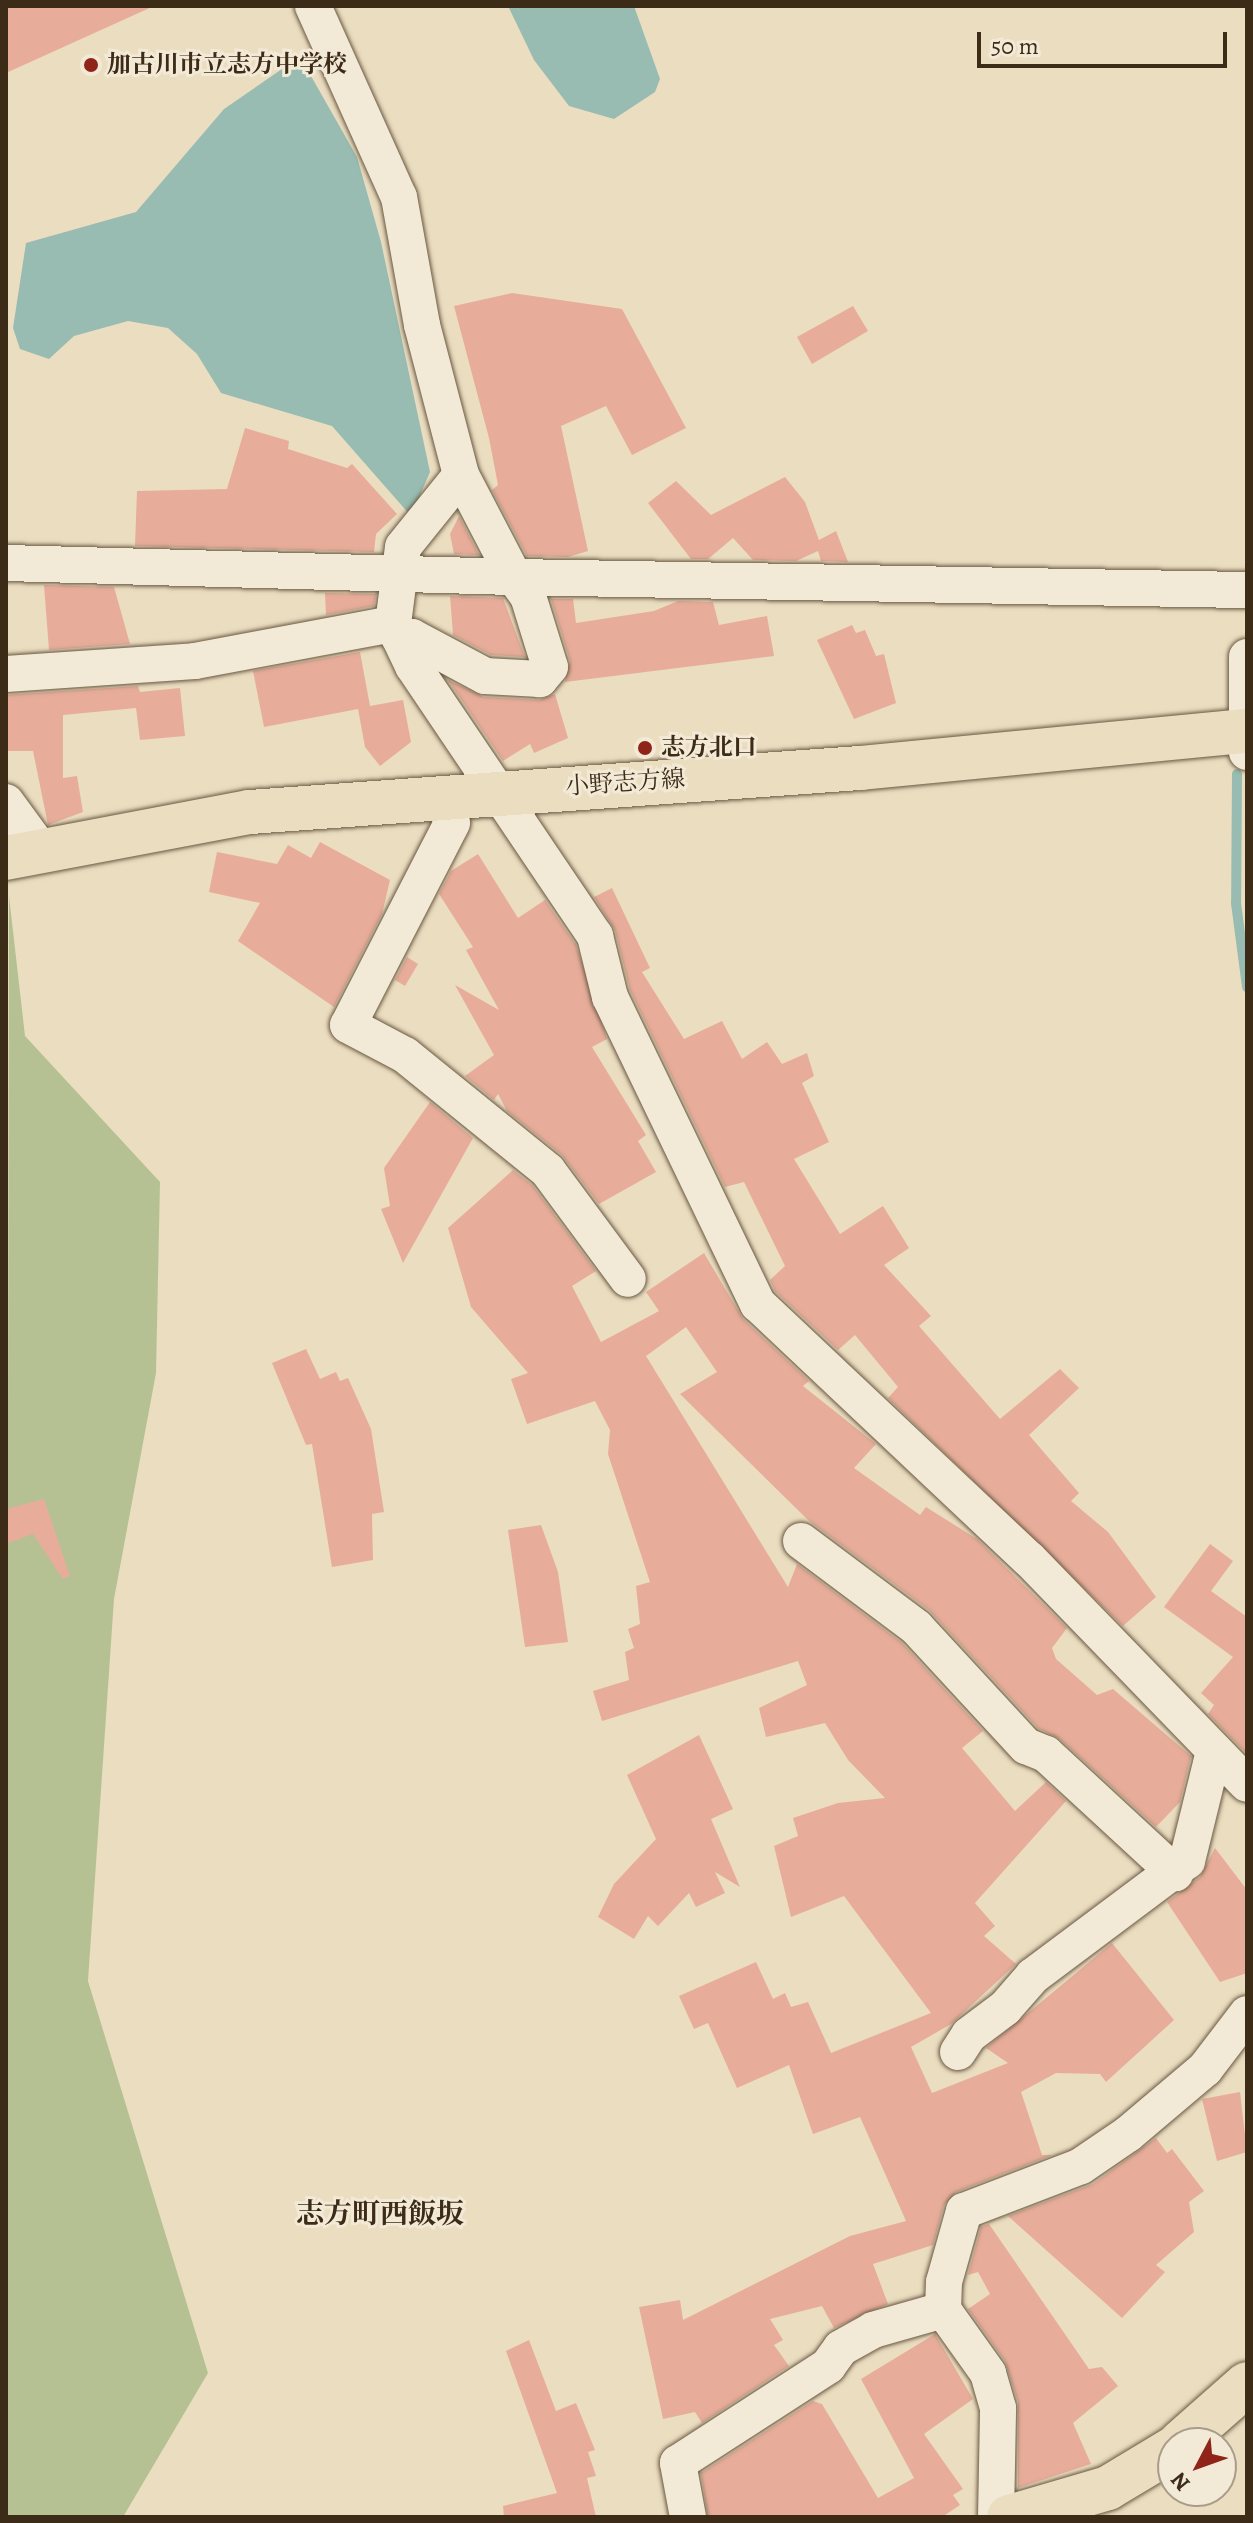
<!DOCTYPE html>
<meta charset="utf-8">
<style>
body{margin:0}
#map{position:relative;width:1253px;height:2523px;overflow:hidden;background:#ebddc0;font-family:Alegreya,"Noto Serif JP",serif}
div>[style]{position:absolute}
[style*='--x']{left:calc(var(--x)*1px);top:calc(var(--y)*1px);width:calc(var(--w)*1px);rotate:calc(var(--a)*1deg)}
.green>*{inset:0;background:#b6c193}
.water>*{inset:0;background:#98bcb1}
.stream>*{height:10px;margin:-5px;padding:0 5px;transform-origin:5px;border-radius:5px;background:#98bcb1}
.building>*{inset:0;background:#e7ad9a}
.roads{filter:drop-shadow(0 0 2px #685841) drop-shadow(0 0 2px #685841)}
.minor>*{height:36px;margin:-18px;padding:0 18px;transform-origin:18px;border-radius:18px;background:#f2e9d6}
.major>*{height:44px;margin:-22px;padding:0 22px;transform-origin:22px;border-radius:22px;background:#ebddc0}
.dots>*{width:22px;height:22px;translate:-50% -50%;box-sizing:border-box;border:4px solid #f2e9d6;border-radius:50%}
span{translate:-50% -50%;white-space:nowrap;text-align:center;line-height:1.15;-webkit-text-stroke:6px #f2e9d6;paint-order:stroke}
.poi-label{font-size:24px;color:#3c2b17;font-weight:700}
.left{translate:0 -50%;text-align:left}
.street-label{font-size:24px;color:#3c2b17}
.quarter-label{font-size:28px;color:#3c2b17;font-weight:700}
.frame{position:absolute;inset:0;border:8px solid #3c2b17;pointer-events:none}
.north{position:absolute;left:1157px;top:2427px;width:80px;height:80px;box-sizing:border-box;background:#f2e9d6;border:2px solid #a99d8a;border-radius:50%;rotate:229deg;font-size:22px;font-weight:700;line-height:32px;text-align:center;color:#3c2b17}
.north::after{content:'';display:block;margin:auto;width:28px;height:36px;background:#8f2418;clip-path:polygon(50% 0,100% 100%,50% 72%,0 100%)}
.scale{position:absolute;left:977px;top:32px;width:250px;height:36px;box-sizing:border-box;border:4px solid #3c2b17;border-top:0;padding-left:10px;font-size:24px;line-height:28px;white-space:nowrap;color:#3c2b17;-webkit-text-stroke:6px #f2e9d6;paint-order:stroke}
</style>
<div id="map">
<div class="green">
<div style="clip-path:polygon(9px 896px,25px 1036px,160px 1182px,156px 1373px,114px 1599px,88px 1981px,208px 2373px,123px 2517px,6px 2517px)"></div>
</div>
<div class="water">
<div style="clip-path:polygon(508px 6px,634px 6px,660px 79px,655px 92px,614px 119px,569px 106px,534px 60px)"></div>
<div style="clip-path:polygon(295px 60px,311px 76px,357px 157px,381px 242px,430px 472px,411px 516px,332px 426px,221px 393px,197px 354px,168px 328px,128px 321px,74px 336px,49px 359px,20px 349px,13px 328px,26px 243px,136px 212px,224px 109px)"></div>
</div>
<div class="stream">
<div style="--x:1237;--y:774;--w:129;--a:90.4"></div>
<div style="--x:1236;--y:903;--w:85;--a:82.5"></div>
</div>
<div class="building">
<div style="clip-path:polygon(6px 6px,154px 6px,6px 73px)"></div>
<div style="clip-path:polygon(512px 293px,622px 309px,686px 428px,632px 455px,606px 406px,561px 426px,588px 551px,568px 557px,527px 556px,492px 490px,498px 485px,489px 438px,454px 306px)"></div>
<div style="clip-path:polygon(853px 306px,868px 331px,812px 364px,797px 337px)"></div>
<div style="clip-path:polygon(245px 428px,289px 441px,288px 449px,347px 468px,352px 464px,397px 514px,376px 534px,374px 552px,135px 546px,137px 491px,227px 489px)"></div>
<div style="clip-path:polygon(785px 477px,805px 502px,819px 540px,836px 531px,848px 562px,821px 561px,818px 551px,796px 561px,753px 560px,733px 538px,708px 559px,691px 559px,648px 503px,676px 481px,711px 515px)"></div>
<div style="clip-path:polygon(459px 516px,479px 555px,454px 554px,450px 534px)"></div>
<div style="clip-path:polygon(44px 585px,114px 587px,130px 644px,49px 650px)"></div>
<div style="clip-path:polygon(325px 593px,376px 594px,374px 606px,326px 615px)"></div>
<div style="clip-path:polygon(450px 596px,503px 598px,525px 657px,491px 655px,453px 635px)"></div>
<div style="clip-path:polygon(551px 599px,573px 599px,576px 623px,654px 611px,678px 601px,713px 602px,719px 625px,767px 616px,774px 656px,565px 682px,570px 661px)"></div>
<div style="clip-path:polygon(852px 625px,856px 633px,865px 630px,876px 656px,884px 654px,896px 703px,854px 719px,817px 640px)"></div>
<div style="clip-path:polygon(360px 652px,370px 706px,403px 700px,411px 742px,380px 766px,365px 747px,358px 709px,264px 727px,253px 671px)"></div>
<div style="clip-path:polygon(448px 680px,484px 697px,539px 700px,555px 694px,568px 738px,534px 753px,530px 744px,503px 761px)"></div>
<div style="clip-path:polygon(138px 686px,140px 692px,180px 688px,185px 736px,140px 740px,136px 708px,63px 715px,63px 778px,77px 776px,83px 812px,48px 825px,33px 751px,6px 751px,6px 695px)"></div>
<div style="clip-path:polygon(320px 842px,390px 880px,382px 914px,334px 1007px,238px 941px,260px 903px,209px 892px,217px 852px,277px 864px,288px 845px,311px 858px)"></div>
<div style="clip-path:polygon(478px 854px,518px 918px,545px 900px,576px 945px,607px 1039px,592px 1047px,646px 1135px,638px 1141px,656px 1172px,599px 1204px,562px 1155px,507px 1111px,498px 1094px,494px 1100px,465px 1076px,494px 1055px,455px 985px,499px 1010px,466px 950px,473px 947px,439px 894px,451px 871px)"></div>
<div style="clip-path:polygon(612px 888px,650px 968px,642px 972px,684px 1039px,722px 1021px,742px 1059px,767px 1042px,782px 1064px,807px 1053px,814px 1076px,802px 1083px,829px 1142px,794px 1159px,840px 1234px,883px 1206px,909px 1248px,884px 1265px,931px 1316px,919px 1326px,1000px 1419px,1060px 1369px,1079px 1388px,1029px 1435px,1079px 1493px,1071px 1501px,1108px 1532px,1156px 1597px,1123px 1626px,888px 1398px,898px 1387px,855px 1335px,838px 1350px,775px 1291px,770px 1280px,785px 1266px,744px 1182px,725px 1187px,630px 990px,615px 930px,594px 897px)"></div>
<div style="clip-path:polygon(407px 957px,418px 964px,405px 986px,395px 980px)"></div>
<div style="clip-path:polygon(430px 1102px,473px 1138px,403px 1263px,381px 1209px,390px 1206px,384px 1168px)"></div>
<div style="clip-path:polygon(513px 1170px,533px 1186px,596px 1271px,572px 1286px,601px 1342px,659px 1311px,646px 1292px,704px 1253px,743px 1319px,809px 1381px,803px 1386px,876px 1444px,854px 1468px,920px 1515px,926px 1507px,977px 1539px,1067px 1628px,1052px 1648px,1056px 1659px,1097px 1695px,1113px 1689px,1191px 1756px,1180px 1802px,1156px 1827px,1060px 1739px,1038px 1728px,929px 1610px,808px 1520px,680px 1394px,717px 1372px,686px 1327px,646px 1356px,788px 1587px,797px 1564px,902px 1643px,983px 1731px,962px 1748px,1015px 1811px,1046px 1782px,1066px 1801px,975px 1903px,995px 1926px,984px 1936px,1016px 1964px,951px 2024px,911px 2047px,932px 2093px,1008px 2063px,986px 2048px,1112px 1943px,1174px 2020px,1106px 2082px,1100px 2074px,1056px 2073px,1021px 2092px,1042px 2155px,1052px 2155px,956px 2192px,944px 2205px,933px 2245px,873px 2264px,888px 2304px,834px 2328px,822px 2306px,770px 2319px,783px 2340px,774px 2345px,789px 2366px,702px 2423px,695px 2412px,663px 2419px,639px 2307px,680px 2300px,683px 2320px,850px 2236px,906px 2221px,860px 2117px,813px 2134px,789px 2065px,737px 2088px,708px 2023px,694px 2029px,679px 1996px,756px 1962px,773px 1999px,785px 1993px,791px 2007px,808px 2002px,831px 2053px,931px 2013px,844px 1896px,791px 1917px,774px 1846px,798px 1836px,793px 1818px,838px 1803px,885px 1798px,848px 1760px,825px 1723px,766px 1737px,759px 1708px,807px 1685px,798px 1661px,602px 1721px,593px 1691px,629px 1680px,625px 1652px,634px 1648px,628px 1629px,640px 1624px,636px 1586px,650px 1582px,608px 1454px,610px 1430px,595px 1401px,527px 1424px,511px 1379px,528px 1373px,471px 1307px,448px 1228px)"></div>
<div style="clip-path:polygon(306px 1349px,320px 1379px,336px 1372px,340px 1381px,348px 1378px,371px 1429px,384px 1512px,372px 1514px,373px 1560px,332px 1567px,312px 1444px,306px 1445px,272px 1363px)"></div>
<div style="clip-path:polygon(44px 1499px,70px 1576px,63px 1579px,33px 1534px,6px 1544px,6px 1509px)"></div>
<div style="clip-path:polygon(541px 1525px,558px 1572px,568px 1642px,525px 1647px,508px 1530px)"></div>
<div style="clip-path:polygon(1210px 1544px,1233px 1561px,1211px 1591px,1247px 1617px,1247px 1754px,1208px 1714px,1214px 1705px,1201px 1693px,1233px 1657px,1164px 1607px)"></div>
<div style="clip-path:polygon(699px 1735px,733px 1809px,711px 1819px,740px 1887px,715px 1872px,725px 1893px,696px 1907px,689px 1893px,658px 1926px,648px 1916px,634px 1939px,598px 1917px,614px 1884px,656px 1839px,627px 1775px)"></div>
<div style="clip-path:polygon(1215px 1848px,1247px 1890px,1247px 1973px,1220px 1982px,1167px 1902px,1200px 1877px)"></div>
<div style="clip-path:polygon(1240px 2092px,1247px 2152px,1217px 2161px,1202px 2099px)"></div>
<div style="clip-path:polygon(1156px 2138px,1167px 2153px,1172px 2149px,1204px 2191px,1189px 2202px,1194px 2232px,1156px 2265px,1165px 2272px,1122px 2318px,1008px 2216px,1093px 2184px)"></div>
<div style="clip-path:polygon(989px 2224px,1089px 2369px,1102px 2367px,1118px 2386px,1073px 2423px,1091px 2464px,1018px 2488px,1018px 2402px,1005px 2361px,968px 2309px,990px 2294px,978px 2272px,968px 2275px,981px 2227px)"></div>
<div style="clip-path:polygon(935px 2334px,973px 2399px,924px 2434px,963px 2489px,953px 2495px,960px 2505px,942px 2517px,708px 2517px,701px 2473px,813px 2401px,822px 2404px,878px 2498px,914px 2478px,861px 2379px)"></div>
<div style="clip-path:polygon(529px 2340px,556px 2411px,576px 2403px,595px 2450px,588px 2452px,596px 2476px,587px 2478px,596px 2517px,504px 2517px,503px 2506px,557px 2493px,506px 2351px)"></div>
</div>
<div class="roads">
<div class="minor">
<div style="--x:313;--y:6;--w:209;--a:65.8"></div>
<div style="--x:399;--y:197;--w:130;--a:79.8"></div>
<div style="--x:422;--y:325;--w:155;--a:75.4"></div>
<div style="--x:461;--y:475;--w:115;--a:62.5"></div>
<div style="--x:514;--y:577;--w:733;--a:1.02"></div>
<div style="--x:461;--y:475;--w:92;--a:128.9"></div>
<div style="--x:403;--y:547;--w:78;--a:97.4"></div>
<div style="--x:393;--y:624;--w:47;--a:64.5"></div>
<div style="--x:413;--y:666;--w:326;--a:56"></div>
<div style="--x:595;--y:936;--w:63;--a:76.2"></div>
<div style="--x:610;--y:997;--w:341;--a:64.3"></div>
<div style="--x:758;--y:1304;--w:372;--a:43.3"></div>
<div style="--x:1029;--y:1559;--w:313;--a:45.9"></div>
<div style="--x:6;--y:563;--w:508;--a:1.58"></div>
<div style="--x:514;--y:577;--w:24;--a:54"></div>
<div style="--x:528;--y:596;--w:74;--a:72.8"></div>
<div style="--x:550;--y:667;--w:16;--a:130"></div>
<div style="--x:540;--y:679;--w:55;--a:-176.9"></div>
<div style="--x:485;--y:676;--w:83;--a:-151.9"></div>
<div style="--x:412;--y:637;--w:13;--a:180"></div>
<div style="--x:1247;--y:657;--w:95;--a:90"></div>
<div style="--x:6;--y:674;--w:189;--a:-3.9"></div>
<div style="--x:195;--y:661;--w:201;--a:-10.6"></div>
<div style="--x:444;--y:799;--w:25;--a:72"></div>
<div style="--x:452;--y:823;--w:227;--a:117.2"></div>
<div style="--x:348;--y:1025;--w:64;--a:27.8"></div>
<div style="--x:405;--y:1055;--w:184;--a:39"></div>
<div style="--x:548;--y:1171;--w:134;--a:53.5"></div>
<div style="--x:6;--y:802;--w:59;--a:53.9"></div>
<div style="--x:801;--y:1541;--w:144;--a:36.8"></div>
<div style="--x:916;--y:1627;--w:162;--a:47.3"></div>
<div style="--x:1026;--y:1746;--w:22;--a:22"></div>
<div style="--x:1046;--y:1754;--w:176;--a:42.7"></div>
<div style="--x:958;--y:2052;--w:20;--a:-57"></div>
<div style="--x:969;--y:2035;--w:45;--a:-36.9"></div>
<div style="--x:1005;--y:2008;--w:43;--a:-48.8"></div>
<div style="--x:1033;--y:1976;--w:192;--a:-36.8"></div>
<div style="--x:1187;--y:1861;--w:113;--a:-76.2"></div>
<div style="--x:688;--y:2517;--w:55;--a:-100.5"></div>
<div style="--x:678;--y:2463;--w:179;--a:-32.9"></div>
<div style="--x:828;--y:2366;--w:22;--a:-54"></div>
<div style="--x:841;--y:2348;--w:37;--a:-29"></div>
<div style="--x:873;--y:2330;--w:73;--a:-15.9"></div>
<div style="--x:996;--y:2517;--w:109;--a:-88.9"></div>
<div style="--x:998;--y:2408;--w:36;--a:-106"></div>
<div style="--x:988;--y:2373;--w:77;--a:-125.5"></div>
<div style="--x:943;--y:2310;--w:28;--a:-88"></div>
<div style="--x:944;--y:2282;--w:74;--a:-74.3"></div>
<div style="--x:964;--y:2211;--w:125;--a:-21"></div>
<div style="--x:1081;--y:2166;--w:57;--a:-34.2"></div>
<div style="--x:1128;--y:2134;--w:101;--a:-40.2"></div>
<div style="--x:1205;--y:2069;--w:69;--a:-52.6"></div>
</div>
<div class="major">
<div style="--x:6;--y:858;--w:248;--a:-10.7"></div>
<div style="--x:250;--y:812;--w:612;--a:-4.13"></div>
<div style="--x:860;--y:768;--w:389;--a:-5.5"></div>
<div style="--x:1180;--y:2443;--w:89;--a:-41.4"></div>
<div style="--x:1009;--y:2517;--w:103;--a:-16.3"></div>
<div style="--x:1108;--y:2488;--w:76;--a:-31"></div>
</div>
</div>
<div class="dots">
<div style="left:91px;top:65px;background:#8f2418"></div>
<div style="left:645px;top:748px;background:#8f2418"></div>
</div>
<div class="poi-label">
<span class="left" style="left:107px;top:65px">加古川市立志方中学校</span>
<span class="left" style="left:661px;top:748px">志方北口</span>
</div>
<div class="street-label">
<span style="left:625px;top:783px;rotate:-4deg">小野志方線</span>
</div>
<div class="quarter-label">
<span style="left:380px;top:2214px">志方町西飯坂</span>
</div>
<div class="frame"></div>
<div class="north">N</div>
<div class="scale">50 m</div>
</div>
